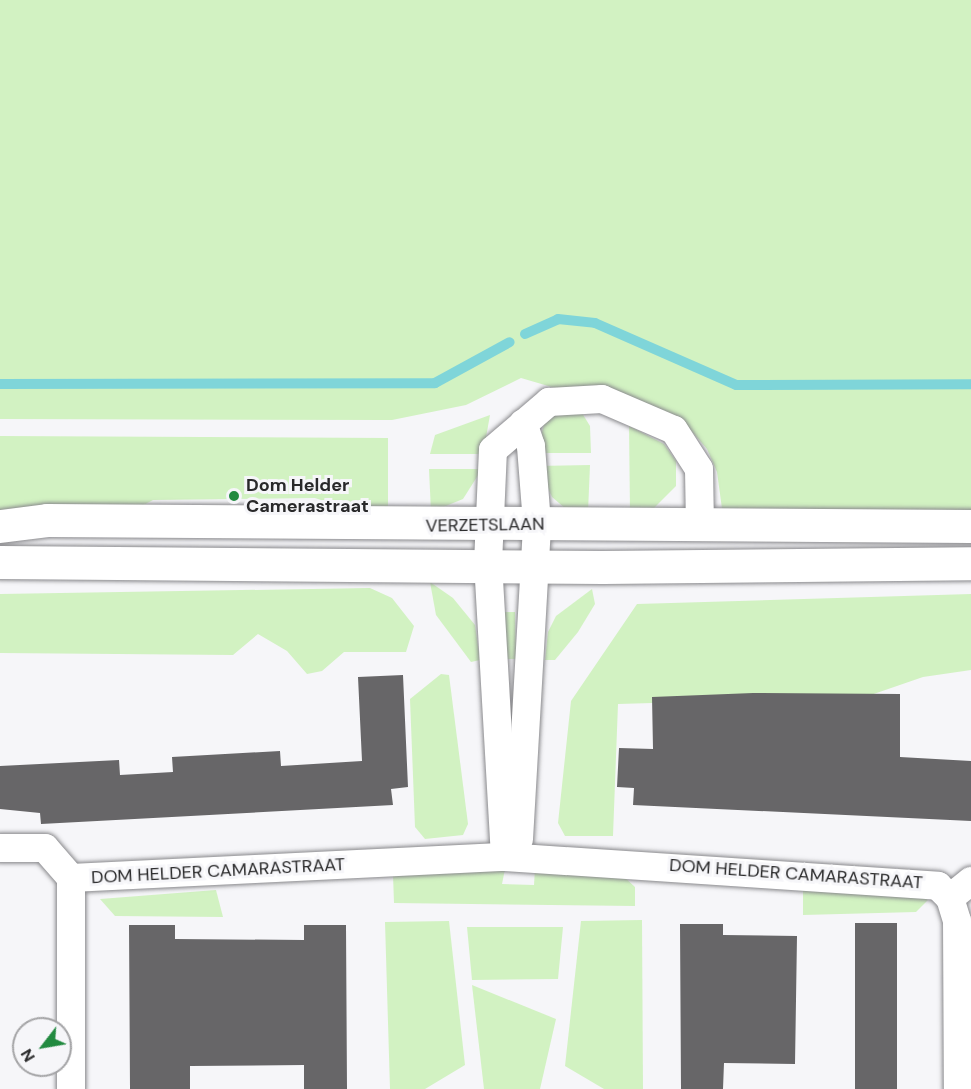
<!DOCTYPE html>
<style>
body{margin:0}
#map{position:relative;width:971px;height:1089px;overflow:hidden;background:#f6f6f9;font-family:"DM Sans",sans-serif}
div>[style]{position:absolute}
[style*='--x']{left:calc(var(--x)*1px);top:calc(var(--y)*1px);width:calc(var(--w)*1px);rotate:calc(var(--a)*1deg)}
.green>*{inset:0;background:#d2f2c2}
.stream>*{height:10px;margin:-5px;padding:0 5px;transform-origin:5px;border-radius:5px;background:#7fd5d9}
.building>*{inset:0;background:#676668}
.roads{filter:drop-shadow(0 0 2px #89898c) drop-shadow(0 0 2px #89898c)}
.minor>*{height:28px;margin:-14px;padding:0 14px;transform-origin:14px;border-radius:14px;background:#fff}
.secondary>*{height:33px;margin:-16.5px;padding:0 16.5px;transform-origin:16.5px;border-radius:16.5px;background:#fff}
.dots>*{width:16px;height:16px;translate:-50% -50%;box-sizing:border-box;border:3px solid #f6f6f9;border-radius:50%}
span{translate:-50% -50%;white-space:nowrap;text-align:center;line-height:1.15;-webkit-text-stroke:6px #f6f6f9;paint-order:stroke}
.poi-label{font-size:18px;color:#29292a;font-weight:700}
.left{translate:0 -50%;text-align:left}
.street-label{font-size:18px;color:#29292a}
.north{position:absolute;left:12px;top:1017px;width:60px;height:60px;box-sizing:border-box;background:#f6f6f9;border:2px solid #a4a4a6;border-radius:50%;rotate:239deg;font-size:16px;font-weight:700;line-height:24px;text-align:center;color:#29292a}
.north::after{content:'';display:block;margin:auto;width:21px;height:27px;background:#228a40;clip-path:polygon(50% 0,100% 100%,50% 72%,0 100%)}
</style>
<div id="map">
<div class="green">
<div style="clip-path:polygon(0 0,971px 0,971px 516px,724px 523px,717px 472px,707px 449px,688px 427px,521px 378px,466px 405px,392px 420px,0 419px)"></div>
<div style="clip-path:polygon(582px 413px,590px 426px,591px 453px,537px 453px,544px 424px,557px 414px)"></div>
<div style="clip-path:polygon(490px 415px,483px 454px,430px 454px,435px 435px)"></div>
<div style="clip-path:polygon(629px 426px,664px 444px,676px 461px,676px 486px,652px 510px,630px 511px)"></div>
<div style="clip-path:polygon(0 436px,388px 438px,388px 512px,360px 513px,315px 498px,153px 500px,127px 514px,0 519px)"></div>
<div style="clip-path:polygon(590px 465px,588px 512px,566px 509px,552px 497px,538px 466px)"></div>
<div style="clip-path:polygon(429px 469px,482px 469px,463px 499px,431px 512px)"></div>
<div style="clip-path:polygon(430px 582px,453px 598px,475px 625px,480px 660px,471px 662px,436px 615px)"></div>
<div style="clip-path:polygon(370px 588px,392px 598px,414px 626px,406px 652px,344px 652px,322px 671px,307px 674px,287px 651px,258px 634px,233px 655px,0 653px,0 594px)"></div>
<div style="clip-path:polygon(592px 589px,595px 604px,578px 632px,555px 660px,545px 660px,548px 632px,556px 616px)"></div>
<div style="clip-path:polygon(971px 594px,971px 670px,923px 677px,865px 697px,618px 704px,613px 836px,565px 836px,558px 823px,571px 701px,637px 604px)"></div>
<div style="clip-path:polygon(502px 612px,515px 612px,516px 659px,503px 659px)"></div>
<div style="clip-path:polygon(441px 674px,449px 675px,468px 824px,463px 835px,425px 839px,415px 827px,410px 699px)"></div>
<div style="clip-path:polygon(535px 868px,622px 875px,635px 887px,635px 906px,394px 903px,393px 875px,505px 869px,502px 884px,534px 885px)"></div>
<div style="clip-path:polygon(803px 886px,911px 892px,928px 900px,916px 912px,803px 915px)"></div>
<div style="clip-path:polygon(216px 890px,223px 917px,115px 916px,100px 899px)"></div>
<div style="clip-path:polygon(642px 920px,643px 1089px,604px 1089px,565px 1066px,581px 921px)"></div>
<div style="clip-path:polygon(449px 921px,465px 1065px,425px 1089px,390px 1089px,385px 922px)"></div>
<div style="clip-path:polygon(467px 927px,563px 927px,558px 979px,472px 980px)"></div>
<div style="clip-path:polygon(472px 985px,556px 1019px,540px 1089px,484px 1089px)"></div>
</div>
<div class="stream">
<div style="--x:525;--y:334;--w:36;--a:-24"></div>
<div style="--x:558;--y:319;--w:37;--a:6"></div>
<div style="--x:595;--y:323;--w:154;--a:23.7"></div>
<div style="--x:736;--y:385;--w:235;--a:-0.2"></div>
<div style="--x:0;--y:384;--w:435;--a:-0.1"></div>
<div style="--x:435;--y:383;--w:85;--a:-28.7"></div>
</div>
<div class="building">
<div style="clip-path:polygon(403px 675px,408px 787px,391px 789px,393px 805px,41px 824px,40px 813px,0 809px,0 766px,119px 760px,120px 775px,173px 772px,172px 757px,280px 751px,281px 766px,362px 761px,358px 677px)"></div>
<div style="clip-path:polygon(753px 693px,900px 694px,900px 757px,971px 761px,971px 821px,633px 805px,634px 788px,617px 787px,619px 748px,653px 749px,652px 697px)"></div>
<div style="clip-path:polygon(855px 923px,897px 923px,897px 1089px,855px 1089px)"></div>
<div style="clip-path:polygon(680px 924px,723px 924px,723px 935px,797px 936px,795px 1064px,724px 1063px,723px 1089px,681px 1089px)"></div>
<div style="clip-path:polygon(129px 925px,175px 925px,175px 939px,304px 940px,304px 925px,346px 925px,347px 1089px,304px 1089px,304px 1065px,190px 1066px,190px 1089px,130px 1089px)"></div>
</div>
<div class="roads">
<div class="minor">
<div style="--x:519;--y:839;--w:317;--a:-86.7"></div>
<div style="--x:537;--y:523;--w:77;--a:-94.5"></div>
<div style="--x:531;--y:446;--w:24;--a:-109"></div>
<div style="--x:0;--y:848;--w:45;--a:0"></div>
<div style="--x:45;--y:848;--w:40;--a:49"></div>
<div style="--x:505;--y:857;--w:293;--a:-93.3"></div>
<div style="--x:488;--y:564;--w:114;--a:-87.5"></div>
<div style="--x:493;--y:450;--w:74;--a:-40.6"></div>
<div style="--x:549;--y:402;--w:53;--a:-3.2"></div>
<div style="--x:602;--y:399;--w:78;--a:23.3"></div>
<div style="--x:674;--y:430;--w:46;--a:57.3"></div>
<div style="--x:699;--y:469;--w:57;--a:89"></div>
<div style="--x:950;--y:898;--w:27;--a:-39"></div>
<div style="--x:71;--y:1089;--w:211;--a:-90"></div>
<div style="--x:71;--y:878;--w:435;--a:-2.8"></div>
<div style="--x:505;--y:857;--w:434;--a:3.8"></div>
<div style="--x:938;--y:886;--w:17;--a:45"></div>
<div style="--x:950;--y:898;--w:24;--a:73"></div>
<div style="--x:957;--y:921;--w:168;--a:89.7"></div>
</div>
<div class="secondary">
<div style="--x:0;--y:526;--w:47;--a:-7.3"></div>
<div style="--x:47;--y:520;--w:924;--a:0.37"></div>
<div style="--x:0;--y:562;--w:603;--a:0.48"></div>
<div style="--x:603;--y:567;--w:368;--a:-0.6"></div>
</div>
</div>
<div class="dots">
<div style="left:234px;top:496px;background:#228a40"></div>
</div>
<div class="poi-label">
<span class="left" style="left:246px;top:496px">Dom Helder<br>Camerastraat</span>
</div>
<div class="street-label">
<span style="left:485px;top:525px;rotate:-1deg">VERZETSLAAN</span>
<span style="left:218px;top:871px;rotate:-3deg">DOM HELDER CAMARASTRAAT</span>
<span style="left:796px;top:874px;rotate:4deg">DOM HELDER CAMARASTRAAT</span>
</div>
<div class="north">N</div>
</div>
